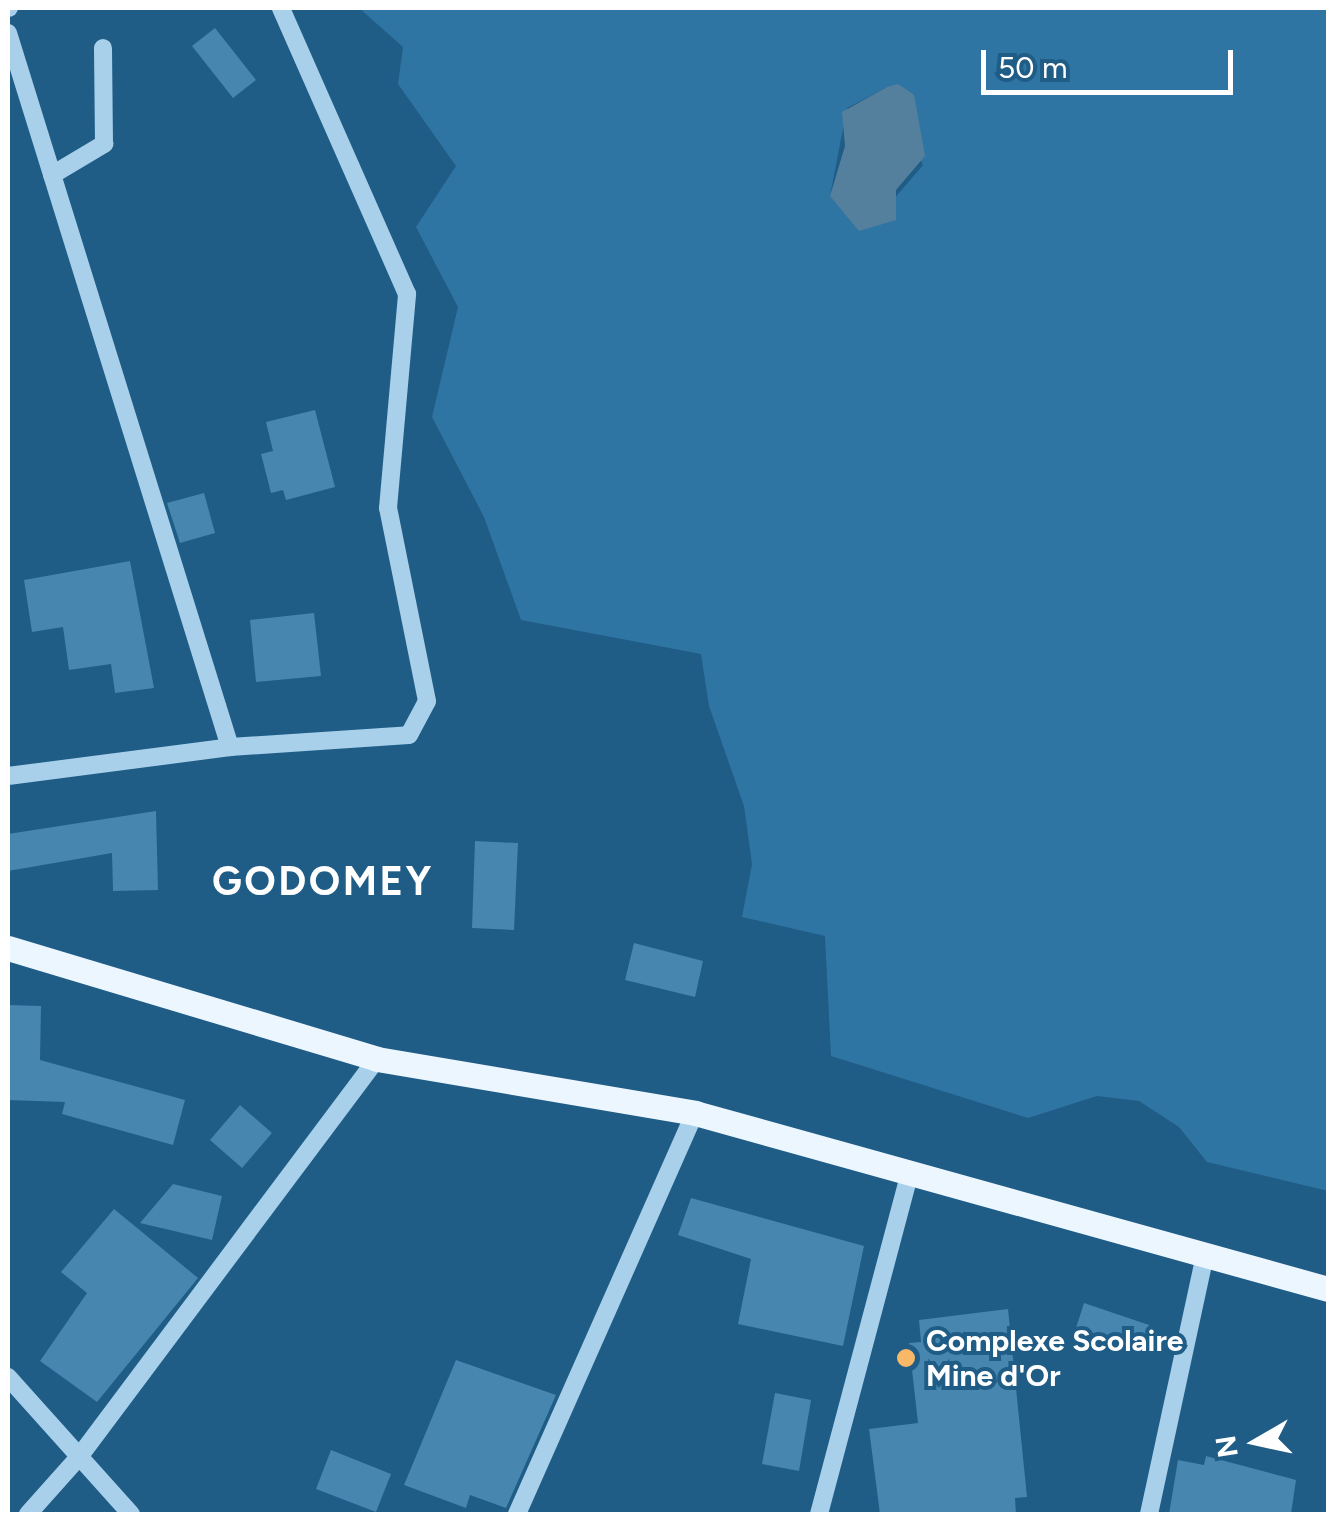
<!DOCTYPE html>
<style>
body{margin:0}
#map{position:relative;width:1336px;height:1522px;overflow:hidden;background:#1f5c86;font-family:Figtree,sans-serif}
div>[style]{position:absolute}
[style*='--x']{left:calc(var(--x)*1px);top:calc(var(--y)*1px);width:calc(var(--w)*1px);rotate:calc(var(--a)*1deg)}
.green>*{inset:0;background:#2f75a3}
.water>*{inset:0;background:#54809d}
.building>*{inset:0;background:#4786af}
.minor>*{height:18px;margin:-9px;padding:0 9px;transform-origin:9px;border-radius:9px;background:#a8d0ea}
.major>*{height:25px;margin:-12.5px;padding:0 12.5px;transform-origin:12.5px;border-radius:12.5px;background:#ecf6fe}
.dots>*{width:28px;height:28px;translate:-50% -50%;box-sizing:border-box;border:5px solid #1f5c86;border-radius:50%}
span{translate:-50% -50%;white-space:nowrap;text-align:center;line-height:1.15;-webkit-text-stroke:8px #1f5c86;paint-order:stroke}
.poi-label{font-size:30px;color:#fff;font-weight:700}
.left{translate:0 -50%;text-align:left}
.district-label{font-size:40px;color:#fff;font-weight:700;letter-spacing:2.5px}
.frame{position:absolute;inset:0;border:10px solid #fff;pointer-events:none}
.north{position:absolute;left:1206px;top:1392px;width:100px;height:100px;-webkit-text-stroke:8px #1f5c86;paint-order:stroke;rotate:261deg;font-size:28px;font-weight:700;line-height:40px;text-align:center;color:#fff}
.north::after{content:'';display:block;margin:auto;width:35px;height:45px;background:#fff;clip-path:polygon(50% 0,100% 100%,50% 72%,0 100%)}
.scale{position:absolute;left:981px;top:50px;width:252px;height:45px;box-sizing:border-box;border:5px solid #fff;border-top:0;padding-left:12px;font-size:30px;line-height:35px;white-space:nowrap;color:#fff;-webkit-text-stroke:8px #1f5c86;paint-order:stroke}
</style>
<div id="map">
<div class="green">
<div style="clip-path:polygon(evenodd,359px 8px,1328px 8px,1328px 1191px,1207px 1162px,1179px 1127px,1139px 1101px,1097px 1096px,1028px 1118px,831px 1056px,825px 936px,742px 917px,752px 864px,744px 806px,709px 706px,701px 654px,521px 620px,484px 517px,432px 417px,458px 307px,416px 227px,456px 166px,398px 84px,403px 47px,359px 8px,887px 87px,923px 165px,893px 200px,830px 196px,847px 108px,887px 87px)"></div>
</div>
<div class="water">
<div style="clip-path:polygon(887px 87px,898px 84px,914px 95px,925px 156px,896px 190px,896px 220px,859px 231px,830px 196px,845px 146px,842px 112px)"></div>
</div>
<div class="building">
<div style="clip-path:polygon(215px 28px,256px 80px,233px 98px,192px 46px)"></div>
<div style="clip-path:polygon(315px 410px,335px 487px,286px 500px,283px 490px,271px 493px,261px 454px,273px 451px,266px 422px)"></div>
<div style="clip-path:polygon(204px 493px,215px 533px,180px 543px,167px 503px)"></div>
<div style="clip-path:polygon(130px 561px,154px 688px,115px 693px,111px 664px,69px 670px,63px 627px,32px 632px,24px 580px)"></div>
<div style="clip-path:polygon(314px 613px,321px 676px,256px 682px,250px 620px)"></div>
<div style="clip-path:polygon(156px 811px,158px 890px,113px 891px,112px 853px,8px 871px,8px 834px)"></div>
<div style="clip-path:polygon(475px 841px,518px 843px,514px 930px,472px 928px)"></div>
<div style="clip-path:polygon(634px 943px,703px 961px,695px 997px,625px 980px)"></div>
<div style="clip-path:polygon(8px 1005px,41px 1006px,40px 1060px,185px 1100px,173px 1145px,62px 1114px,65px 1102px,8px 1100px)"></div>
<div style="clip-path:polygon(240px 1105px,272px 1133px,242px 1168px,210px 1140px)"></div>
<div style="clip-path:polygon(173px 1184px,222px 1196px,212px 1240px,140px 1223px)"></div>
<div style="clip-path:polygon(691px 1198px,864px 1246px,843px 1346px,738px 1324px,751px 1259px,678px 1235px)"></div>
<div style="clip-path:polygon(114px 1209px,198px 1278px,97px 1402px,40px 1361px,87px 1293px,61px 1272px)"></div>
<div style="clip-path:polygon(1084px 1303px,1149px 1325px,1140px 1352px,1075px 1331px)"></div>
<div style="clip-path:polygon(1008px 1309px,1027px 1497px,1015px 1498px,1016px 1514px,880px 1514px,869px 1429px,918px 1423px,909px 1343px,921px 1342px,919px 1320px)"></div>
<div style="clip-path:polygon(456px 1360px,556px 1395px,506px 1508px,470px 1495px,466px 1508px,404px 1485px)"></div>
<div style="clip-path:polygon(775px 1393px,811px 1400px,799px 1471px,762px 1464px)"></div>
<div style="clip-path:polygon(331px 1450px,391px 1474px,376px 1512px,316px 1489px)"></div>
<div style="clip-path:polygon(1206px 1456px,1296px 1480px,1291px 1514px,1169px 1514px,1178px 1460px,1204px 1465px)"></div>
</div>
<div class="minor">
<div style="--x:8;--y:8;--w:1;--a:0"></div>
<div style="--x:8;--y:33;--w:748;--a:72.73"></div>
<div style="--x:52;--y:175;--w:61;--a:-30.8"></div>
<div style="--x:104;--y:144;--w:96;--a:-90.6"></div>
<div style="--x:8;--y:776;--w:224;--a:-7.4"></div>
<div style="--x:230;--y:747;--w:179;--a:-3.8"></div>
<div style="--x:409;--y:735;--w:38;--a:-62"></div>
<div style="--x:427;--y:701;--w:197;--a:-101.4"></div>
<div style="--x:388;--y:508;--w:215;--a:-84.9"></div>
<div style="--x:407;--y:294;--w:313;--a:-113.8"></div>
<div style="--x:8;--y:1377;--w:184;--a:48.1"></div>
<div style="--x:28;--y:1514;--w:76;--a:-48.2"></div>
<div style="--x:79;--y:1457;--w:497;--a:-53.2"></div>
<div style="--x:517;--y:1514;--w:439;--a:-66.1"></div>
<div style="--x:819;--y:1514;--w:351;--a:-75.1"></div>
<div style="--x:1149;--y:1514;--w:266;--a:-77.8"></div>
</div>
<div class="major">
<div style="--x:8;--y:948;--w:385;--a:16.7"></div>
<div style="--x:377;--y:1059;--w:323;--a:9.6"></div>
<div style="--x:695;--y:1113;--w:657;--a:15.54"></div>
</div>
<div class="dots">
<div style="left:906px;top:1358px;background:#f8b868"></div>
</div>
<div class="poi-label">
<span class="left" style="left:926px;top:1358px">Complexe Scolaire<br>Mine d'Or</span>
</div>
<div class="district-label">
<span style="left:323px;top:881px">GODOMEY</span>
</div>
<div class="frame"></div>
<div class="north">N</div>
<div class="scale">50 m</div>
</div>
